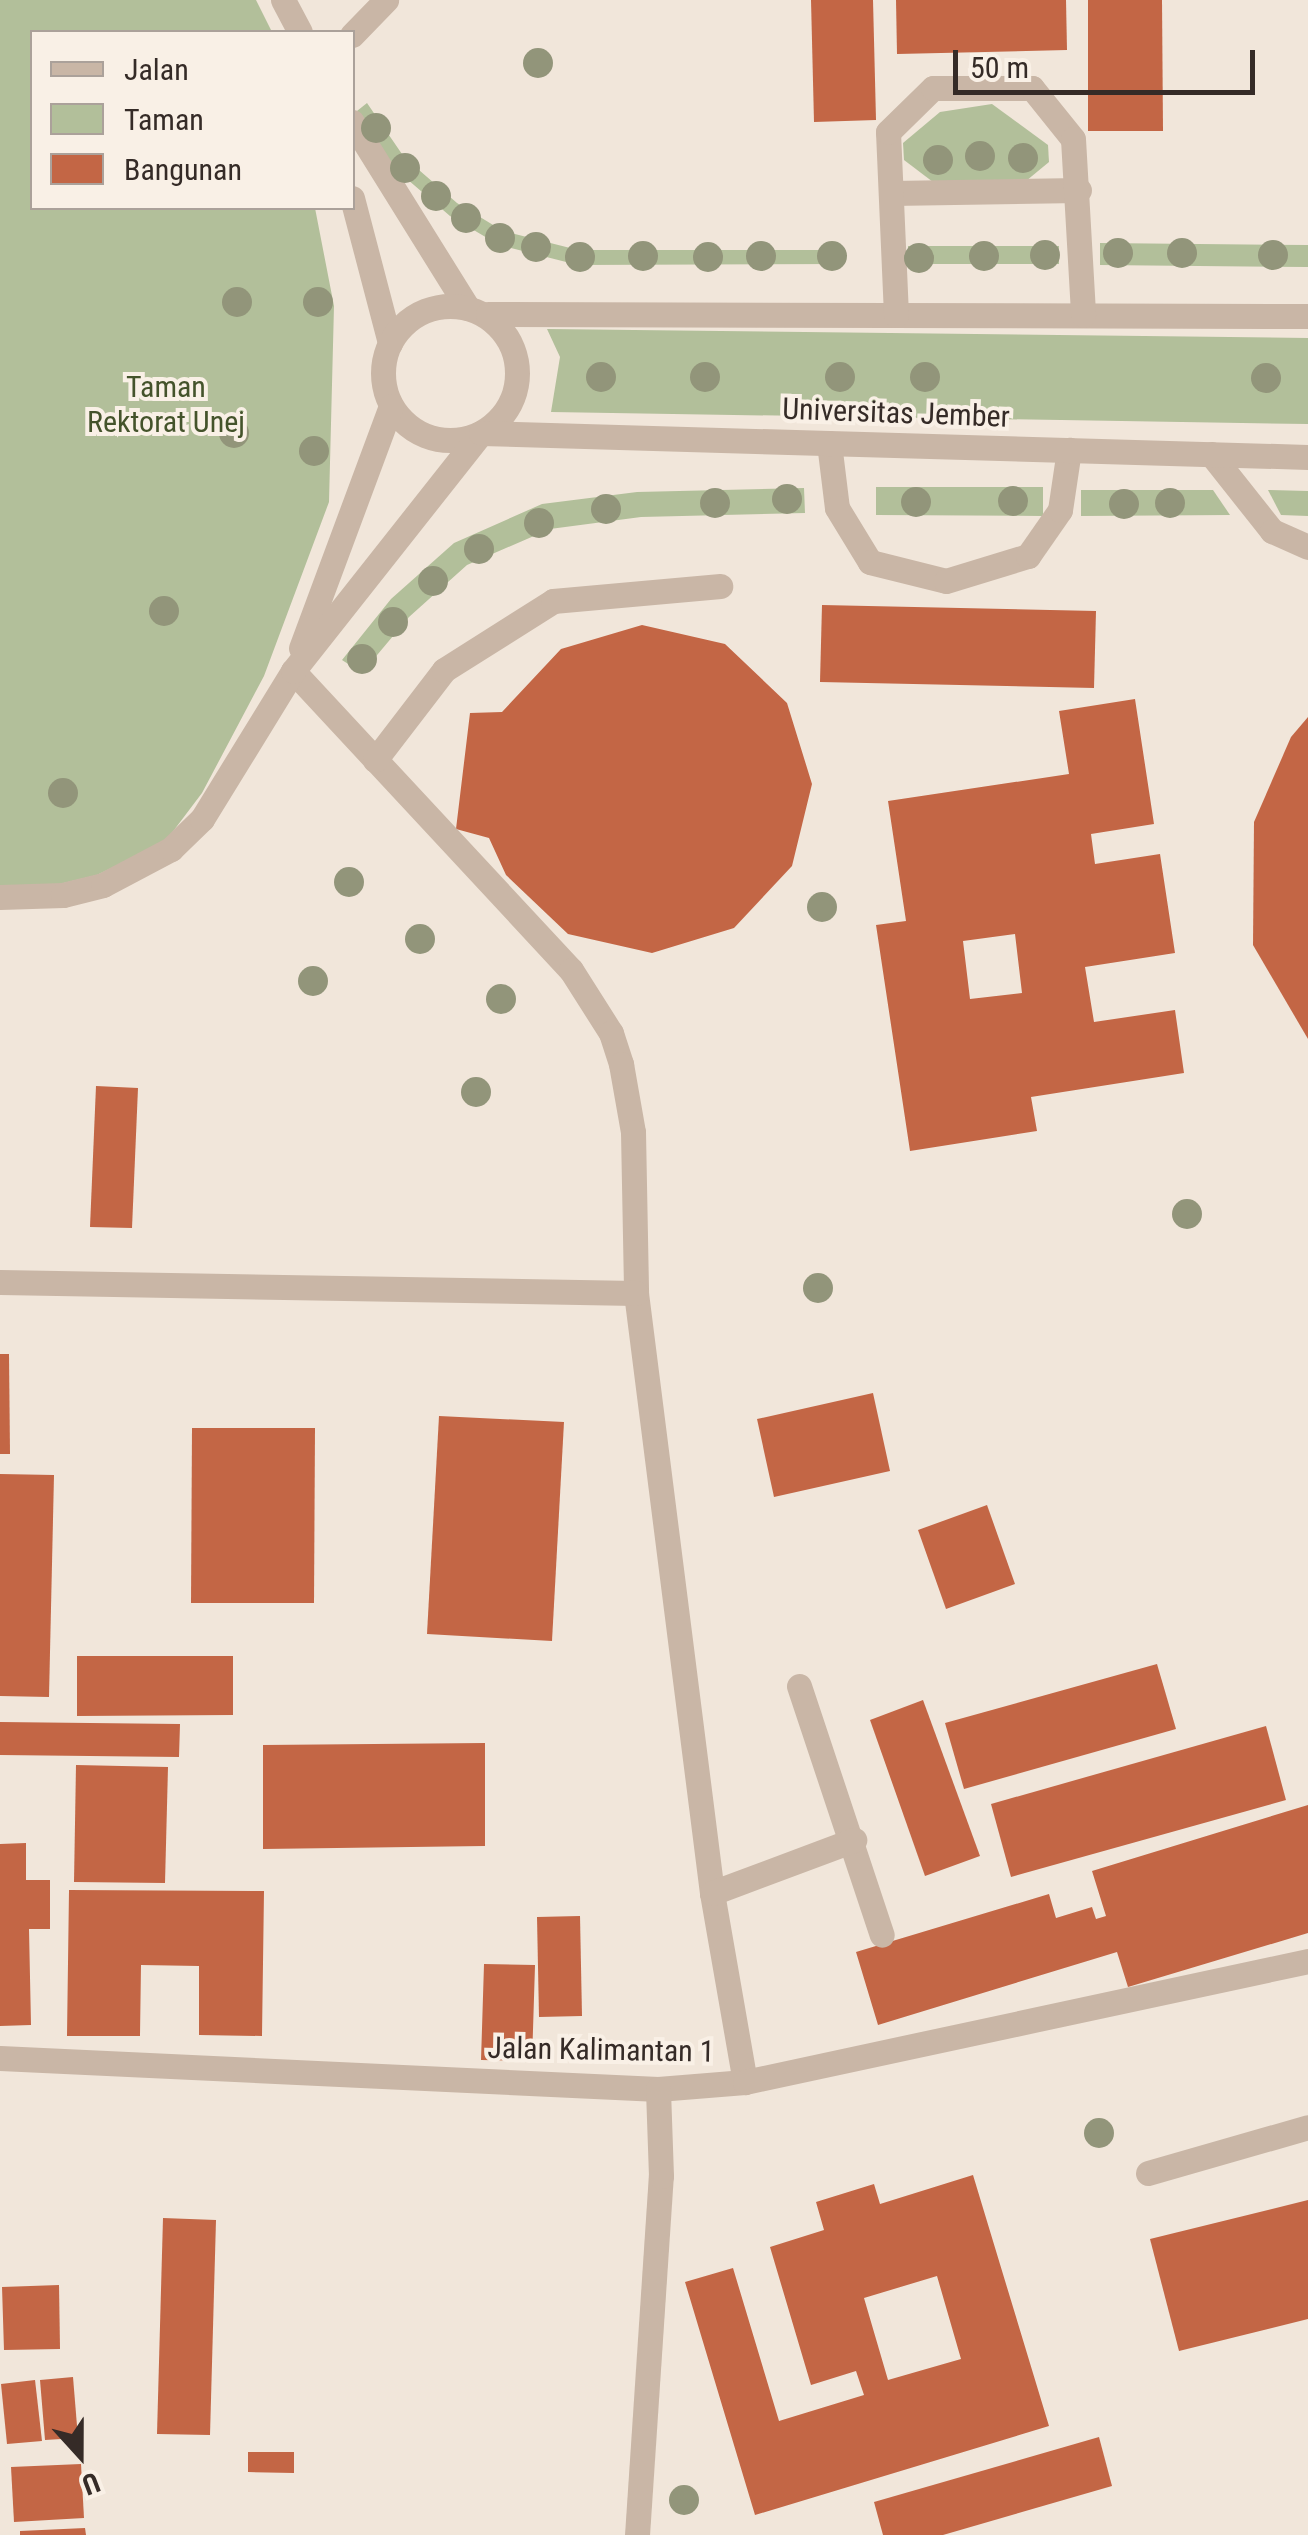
<!DOCTYPE html>
<style>
body{margin:0}
#map{position:relative;width:1308px;height:2535px;overflow:hidden;background:#f1e6da;font-family:"Roboto Condensed",sans-serif}
div>[style]{position:absolute}
[style*='--x']{left:calc(var(--x)*1px);top:calc(var(--y)*1px);width:calc(var(--w)*1px);rotate:calc(var(--a)*1deg)}
.green>*{inset:0;background:#b2bf9a}
.building>*{inset:0;background:#c36645}
.minor>*{height:25px;margin:-12.5px;padding:0 12.5px;transform-origin:12.5px;border-radius:12.5px;background:#c9b6a6}
.minor>.ring{margin:-12.5px;padding:0;box-sizing:content-box;background:none;border:25px solid #c9b6a6;border-radius:50%}
.trees>*{width:30px;height:30px;margin:-15px;border-radius:50%;background:#92957a}
span{translate:-50% -50%;white-space:nowrap;text-align:center;line-height:1.15;-webkit-text-stroke:8px #f9f0e6;paint-order:stroke}
.park-label{font-size:30px;color:#44532b}
.street-label{font-size:30px;color:#352b27}
.legend{position:absolute;left:30px;top:30px;width:325px;height:180px;box-sizing:border-box;background:#f9f0e6;border:2px solid #aba19a;margin:0;padding:12px 18px;list-style:none;font-size:30px;color:#352b27}
.legend li{display:flex;align-items:center;gap:20px;height:50px}
.legend b{width:50px;border:2px solid #aba19a}
.north{position:absolute;left:30px;top:2405px;width:100px;height:100px;-webkit-text-stroke:8px #f9f0e6;paint-order:stroke;rotate:159deg;font-size:28px;font-weight:700;line-height:40px;text-align:center;color:#352b27}
.north::after{content:'';display:block;margin:auto;width:35px;height:45px;background:#352b27;clip-path:polygon(50% 0,100% 100%,50% 72%,0 100%)}
.scale{position:absolute;left:953px;top:50px;width:302px;height:45px;box-sizing:border-box;border:5px solid #352b27;border-top:0;padding-left:12px;font-size:30px;line-height:35px;white-space:nowrap;color:#352b27;-webkit-text-stroke:8px #f9f0e6;paint-order:stroke}
</style>
<div id="map">
<div class="green">
<div style="clip-path:polygon(0 0,256px 0,272px 32px,32px 32px,32px 208px,315px 208px,334px 306px,329px 502px,264px 676px,202px 793px,165px 842px,97px 875px,47px 887px,0 888px)"></div>
<div style="clip-path:polygon(367px 103px,404px 157px,457px 203px,503px 231px,578px 250px,843px 250px,843px 264px,578px 265px,499px 245px,450px 216px,393px 167px,357px 111px)"></div>
<div style="clip-path:polygon(992px 104px,1048px 145px,1049px 162px,1026px 181px,933px 182px,904px 160px,903px 143px,940px 112px)"></div>
<div style="clip-path:polygon(1100px 243px,1308px 245px,1308px 267px,1100px 265px)"></div>
<div style="clip-path:polygon(908px 246px,1059px 246px,1059px 264px,908px 264px)"></div>
<div style="clip-path:polygon(547px 329px,1308px 338px,1308px 424px,551px 412px,560px 357px)"></div>
<div style="clip-path:polygon(876px 487px,1043px 487px,1043px 516px,876px 515px)"></div>
<div style="clip-path:polygon(804px 488px,805px 513px,641px 517px,550px 529px,467px 565px,409px 617px,362px 673px,342px 660px,391px 599px,454px 543px,542px 504px,637px 492px)"></div>
<div style="clip-path:polygon(1081px 490px,1213px 490px,1230px 515px,1081px 516px)"></div>
<div style="clip-path:polygon(1268px 490px,1308px 491px,1308px 516px,1281px 515px)"></div>
</div>
<div class="building">
<div style="clip-path:polygon(811px 0,873px 0,876px 120px,814px 122px)"></div>
<div style="clip-path:polygon(896px 0,1066px 0,1067px 50px,897px 54px)"></div>
<div style="clip-path:polygon(1088px 0,1162px 0,1163px 131px,1088px 131px)"></div>
<div style="clip-path:polygon(822px 605px,1096px 611px,1094px 688px,820px 682px)"></div>
<div style="clip-path:polygon(642px 625px,725px 644px,787px 703px,812px 784px,792px 866px,734px 928px,652px 953px,568px 934px,506px 875px,489px 838px,456px 829px,470px 713px,502px 712px,561px 649px)"></div>
<div style="clip-path:polygon(evenodd,1135px 699px,1154px 824px,1091px 834px,1095px 864px,1160px 854px,1175px 953px,1085px 967px,1094px 1022px,1175px 1010px,1184px 1073px,1031px 1097px,1037px 1131px,910px 1151px,876px 925px,906px 921px,888px 801px,1069px 774px,1059px 711px,1135px 699px,1015px 934px,1022px 993px,970px 999px,963px 941px,1015px 934px)"></div>
<div style="clip-path:polygon(1308px 717px,1308px 1039px,1253px 945px,1254px 822px,1291px 737px)"></div>
<div style="clip-path:polygon(96px 1086px,138px 1088px,132px 1228px,90px 1227px)"></div>
<div style="clip-path:polygon(0 1354px,9px 1354px,10px 1454px,0 1454px)"></div>
<div style="clip-path:polygon(873px 1393px,890px 1471px,774px 1497px,757px 1419px)"></div>
<div style="clip-path:polygon(439px 1416px,564px 1422px,552px 1641px,427px 1634px)"></div>
<div style="clip-path:polygon(192px 1428px,315px 1428px,314px 1603px,191px 1603px)"></div>
<div style="clip-path:polygon(0 1474px,54px 1475px,49px 1697px,0 1696px)"></div>
<div style="clip-path:polygon(987px 1505px,1015px 1584px,946px 1609px,918px 1530px)"></div>
<div style="clip-path:polygon(77px 1656px,233px 1656px,233px 1715px,77px 1716px)"></div>
<div style="clip-path:polygon(1157px 1664px,1176px 1729px,964px 1789px,945px 1723px)"></div>
<div style="clip-path:polygon(923px 1700px,980px 1856px,925px 1876px,870px 1720px)"></div>
<div style="clip-path:polygon(0 1722px,180px 1724px,179px 1757px,0 1755px)"></div>
<div style="clip-path:polygon(1266px 1726px,1286px 1800px,1011px 1877px,991px 1804px)"></div>
<div style="clip-path:polygon(485px 1743px,485px 1846px,263px 1849px,263px 1745px)"></div>
<div style="clip-path:polygon(76px 1765px,168px 1767px,165px 1883px,74px 1882px)"></div>
<div style="clip-path:polygon(1308px 1805px,1308px 1933px,1128px 1987px,1117px 1952px,878px 2025px,856px 1952px,1049px 1894px,1056px 1918px,1092px 1907px,1096px 1919px,1106px 1916px,1092px 1871px)"></div>
<div style="clip-path:polygon(26px 1843px,26px 1880px,50px 1880px,50px 1929px,29px 1929px,31px 2025px,0 2026px,0 1844px)"></div>
<div style="clip-path:polygon(69px 1890px,264px 1891px,262px 2036px,199px 2035px,199px 1966px,141px 1965px,140px 2036px,67px 2036px)"></div>
<div style="clip-path:polygon(580px 1916px,582px 2016px,539px 2017px,537px 1917px)"></div>
<div style="clip-path:polygon(484px 1964px,535px 1965px,532px 2061px,481px 2060px)"></div>
<div style="clip-path:polygon(evenodd,973px 2175px,1049px 2426px,755px 2515px,685px 2282px,733px 2268px,779px 2421px,864px 2395px,856px 2371px,811px 2385px,770px 2247px,824px 2230px,816px 2202px,874px 2184px,880px 2204px,973px 2175px,937px 2276px,961px 2359px,888px 2380px,864px 2298px,937px 2276px)"></div>
<div style="clip-path:polygon(1308px 2200px,1308px 2319px,1179px 2351px,1150px 2239px)"></div>
<div style="clip-path:polygon(163px 2218px,216px 2220px,210px 2435px,157px 2434px)"></div>
<div style="clip-path:polygon(59px 2285px,60px 2349px,4px 2350px,2px 2287px)"></div>
<div style="clip-path:polygon(73px 2377px,78px 2438px,45px 2440px,40px 2380px)"></div>
<div style="clip-path:polygon(35px 2380px,42px 2441px,7px 2444px,1px 2384px)"></div>
<div style="clip-path:polygon(1099px 2437px,1112px 2486px,943px 2535px,883px 2535px,874px 2502px)"></div>
<div style="clip-path:polygon(248px 2452px,294px 2452px,294px 2473px,248px 2472px)"></div>
<div style="clip-path:polygon(81px 2464px,84px 2518px,14px 2522px,11px 2467px)"></div>
<div style="clip-path:polygon(85px 2528px,86px 2535px,20px 2535px,20px 2531px)"></div>
</div>
<div class="minor">
<div style="--x:283;--y:0;--w:36;--a:62"></div>
<div style="--x:352;--y:35;--w:49;--a:-45.8"></div>
<div style="--x:352;--y:122;--w:219;--a:58.1"></div>
<div style="--x:891;--y:193;--w:188;--a:-0.9"></div>
<div style="--x:352;--y:198;--w:150;--a:75.3"></div>
<div class="ring" style="left:383px;top:306px;width:109px;height:109px"></div>
<div style="--x:488;--y:314;--w:820;--a:0.14"></div>
<div style="--x:896;--y:315;--w:183;--a:-92.5"></div>
<div style="--x:888;--y:132;--w:63;--a:-44.4"></div>
<div style="--x:933;--y:88;--w:99;--a:0"></div>
<div style="--x:1032;--y:88;--w:65;--a:51.2"></div>
<div style="--x:1073;--y:139;--w:176;--a:86.7"></div>
<div style="--x:829;--y:443;--w:65;--a:83"></div>
<div style="--x:837;--y:508;--w:63;--a:58.6"></div>
<div style="--x:870;--y:562;--w:78;--a:14"></div>
<div style="--x:946;--y:581;--w:86;--a:-17"></div>
<div style="--x:1028;--y:556;--w:56;--a:-55.2"></div>
<div style="--x:1060;--y:510;--w:61;--a:-81.5"></div>
<div style="--x:1211;--y:454;--w:98;--a:51.6"></div>
<div style="--x:1272;--y:531;--w:39;--a:24"></div>
<div style="--x:301;--y:648;--w:258;--a:-69.6"></div>
<div style="--x:293;--y:671;--w:408;--a:47.1"></div>
<div style="--x:571;--y:970;--w:75;--a:57.6"></div>
<div style="--x:611;--y:1033;--w:33;--a:72"></div>
<div style="--x:621;--y:1064;--w:69;--a:80"></div>
<div style="--x:633;--y:1132;--w:161;--a:88.9"></div>
<div style="--x:636;--y:1293;--w:605;--a:82.78"></div>
<div style="--x:712;--y:1893;--w:192;--a:80.1"></div>
<div style="--x:375;--y:760;--w:113;--a:-52.5"></div>
<div style="--x:444;--y:670;--w:129;--a:-32.3"></div>
<div style="--x:553;--y:601;--w:168;--a:-5.1"></div>
<div style="--x:0;--y:897;--w:63;--a:-1.8"></div>
<div style="--x:63;--y:895;--w:41;--a:-14"></div>
<div style="--x:103;--y:885;--w:77;--a:-27.9"></div>
<div style="--x:171;--y:849;--w:43;--a:-44.1"></div>
<div style="--x:202;--y:819;--w:174;--a:-58.4"></div>
<div style="--x:293;--y:671;--w:303;--a:-51.7"></div>
<div style="--x:481;--y:433;--w:827;--a:1.66"></div>
<div style="--x:0;--y:1282;--w:636;--a:0.99"></div>
<div style="--x:799;--y:1686;--w:262;--a:71.6"></div>
<div style="--x:712;--y:1893;--w:152;--a:-20.5"></div>
<div style="--x:0;--y:2058;--w:659;--a:2.7"></div>
<div style="--x:658;--y:2089;--w:87;--a:-4.6"></div>
<div style="--x:745;--y:2082;--w:576;--a:-12.13"></div>
<div style="--x:1148;--y:2173;--w:166;--a:-16"></div>
<div style="--x:637;--y:2535;--w:360;--a:-86.2"></div>
<div style="--x:661;--y:2176;--w:87;--a:-92"></div>
</div>
<div class="trees">
<div style="left:538px;top:63px"></div>
<div style="left:376px;top:128px"></div>
<div style="left:980px;top:156px"></div>
<div style="left:1023px;top:158px"></div>
<div style="left:938px;top:160px"></div>
<div style="left:405px;top:168px"></div>
<div style="left:436px;top:196px"></div>
<div style="left:466px;top:218px"></div>
<div style="left:500px;top:238px"></div>
<div style="left:536px;top:247px"></div>
<div style="left:1118px;top:253px"></div>
<div style="left:1182px;top:253px"></div>
<div style="left:1045px;top:255px"></div>
<div style="left:1273px;top:255px"></div>
<div style="left:643px;top:256px"></div>
<div style="left:761px;top:256px"></div>
<div style="left:832px;top:256px"></div>
<div style="left:984px;top:256px"></div>
<div style="left:580px;top:257px"></div>
<div style="left:708px;top:257px"></div>
<div style="left:919px;top:258px"></div>
<div style="left:237px;top:302px"></div>
<div style="left:318px;top:302px"></div>
<div style="left:601px;top:377px"></div>
<div style="left:705px;top:377px"></div>
<div style="left:840px;top:377px"></div>
<div style="left:925px;top:377px"></div>
<div style="left:1266px;top:378px"></div>
<div style="left:234px;top:433px"></div>
<div style="left:314px;top:451px"></div>
<div style="left:787px;top:499px"></div>
<div style="left:1013px;top:501px"></div>
<div style="left:916px;top:502px"></div>
<div style="left:715px;top:503px"></div>
<div style="left:1170px;top:503px"></div>
<div style="left:1124px;top:504px"></div>
<div style="left:606px;top:509px"></div>
<div style="left:539px;top:523px"></div>
<div style="left:479px;top:549px"></div>
<div style="left:433px;top:581px"></div>
<div style="left:164px;top:611px"></div>
<div style="left:393px;top:622px"></div>
<div style="left:362px;top:659px"></div>
<div style="left:63px;top:793px"></div>
<div style="left:349px;top:882px"></div>
<div style="left:822px;top:907px"></div>
<div style="left:420px;top:939px"></div>
<div style="left:313px;top:981px"></div>
<div style="left:501px;top:999px"></div>
<div style="left:476px;top:1092px"></div>
<div style="left:1187px;top:1214px"></div>
<div style="left:818px;top:1288px"></div>
<div style="left:1099px;top:2133px"></div>
<div style="left:684px;top:2500px"></div>
</div>
<div class="park-label">
<span style="left:166px;top:404px">Taman<br>Rektorat Unej</span>
</div>
<div class="street-label">
<span style="left:896px;top:413px;rotate:2deg">Universitas Jember</span>
<span style="left:601px;top:2050px;rotate:1deg">Jalan Kalimantan 1</span>
</div>
<ul class="legend">
<li><b style="height:12px;background:#c9b6a6"></b>Jalan</li>
<li><b style="height:28px;background:#b2bf9a"></b>Taman</li>
<li><b style="height:28px;background:#c36645"></b>Bangunan</li>
</ul>
<div class="north">U</div>
<div class="scale">50 m</div>
</div>
